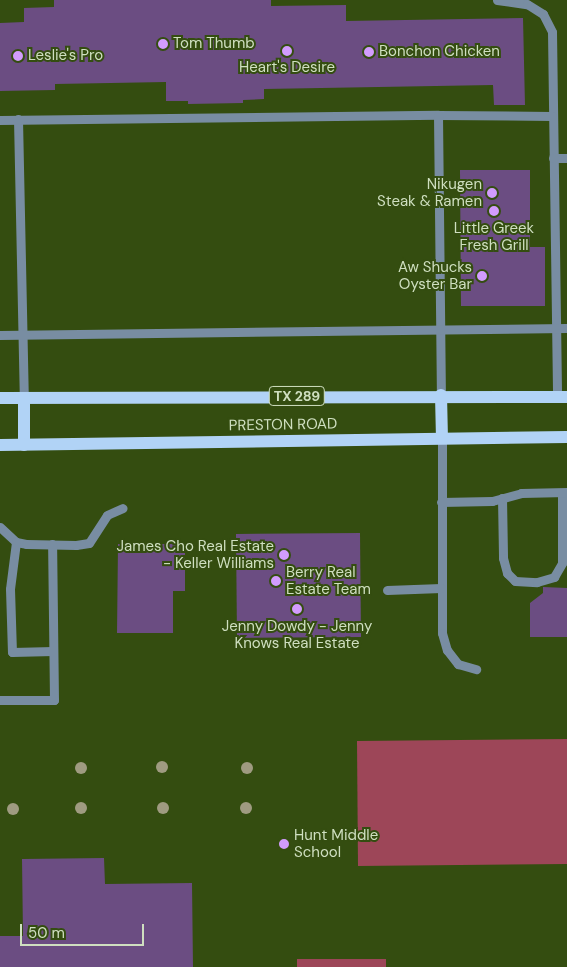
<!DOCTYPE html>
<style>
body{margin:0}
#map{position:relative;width:567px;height:967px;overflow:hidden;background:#344d10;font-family:"DM Sans",sans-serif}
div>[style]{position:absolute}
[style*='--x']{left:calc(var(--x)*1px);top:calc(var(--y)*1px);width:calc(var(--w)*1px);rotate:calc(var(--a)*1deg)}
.green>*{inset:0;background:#9d4658}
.building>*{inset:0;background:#6b4d82}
.minor>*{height:9px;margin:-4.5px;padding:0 4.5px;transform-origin:4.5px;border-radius:4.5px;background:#788da2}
.major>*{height:12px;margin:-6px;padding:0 6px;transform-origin:6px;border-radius:6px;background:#b1d3f6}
.trees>*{width:12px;height:12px;margin:-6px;border-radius:50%;background:#9f9b81}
.dots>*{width:14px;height:14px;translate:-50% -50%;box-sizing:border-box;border:2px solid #344d10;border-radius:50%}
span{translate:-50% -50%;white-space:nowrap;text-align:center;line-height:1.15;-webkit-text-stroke:4px #344d10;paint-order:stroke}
.shield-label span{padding:1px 4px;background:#344d10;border:1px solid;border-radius:4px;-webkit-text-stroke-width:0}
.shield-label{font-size:14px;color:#cfdfc0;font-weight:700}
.poi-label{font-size:15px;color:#cfdfc0}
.left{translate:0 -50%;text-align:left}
.right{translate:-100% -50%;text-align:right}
.street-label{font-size:15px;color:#cfdfc0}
.scale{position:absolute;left:20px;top:924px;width:124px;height:22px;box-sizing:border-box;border:2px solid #cfdfc0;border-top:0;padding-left:6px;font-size:15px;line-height:18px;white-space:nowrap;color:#cfdfc0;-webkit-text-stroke:4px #344d10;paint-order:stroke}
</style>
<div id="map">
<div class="green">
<div style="clip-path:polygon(567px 739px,567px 864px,358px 866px,357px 741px)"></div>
<div style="clip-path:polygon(297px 959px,386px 959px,386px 967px,297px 967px)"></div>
</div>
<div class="building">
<div style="clip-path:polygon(54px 0,271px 0,271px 6px,346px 5px,346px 21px,523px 18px,525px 105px,494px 105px,493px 85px,264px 89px,264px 99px,243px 100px,243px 103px,188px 104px,188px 101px,166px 101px,166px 82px,55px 84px,55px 90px,0 91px,0 23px,24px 22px,24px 8px,54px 7px)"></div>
<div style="clip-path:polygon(460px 170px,530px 170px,530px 247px,545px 247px,545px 306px,461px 306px)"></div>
<div style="clip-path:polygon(360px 533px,361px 637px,237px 638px,236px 534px)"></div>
<div style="clip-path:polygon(118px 544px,185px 544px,185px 591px,173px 591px,173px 633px,117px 633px)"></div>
<div style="clip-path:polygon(543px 587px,567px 588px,567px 637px,530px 637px,530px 603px,543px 593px)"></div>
<div style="clip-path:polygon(104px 858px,105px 884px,192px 883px,193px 967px,0 967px,0 936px,23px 936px,22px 859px)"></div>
</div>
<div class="minor">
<div style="--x:497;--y:0;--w:30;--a:8"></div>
<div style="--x:527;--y:4;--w:19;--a:32"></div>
<div style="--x:543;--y:14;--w:20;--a:63"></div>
<div style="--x:552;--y:32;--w:365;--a:89.2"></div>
<div style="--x:438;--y:115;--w:114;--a:0.5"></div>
<div style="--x:18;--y:119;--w:279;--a:88.8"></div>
<div style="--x:0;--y:120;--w:438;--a:-0.7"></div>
<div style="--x:438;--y:115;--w:280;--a:89.4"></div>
<div style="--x:553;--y:158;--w:14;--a:0"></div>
<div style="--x:0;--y:335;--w:567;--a:-0.71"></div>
<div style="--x:442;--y:438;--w:195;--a:90"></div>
<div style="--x:442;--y:633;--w:18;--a:74"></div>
<div style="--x:447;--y:650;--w:18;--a:52"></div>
<div style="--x:458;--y:664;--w:19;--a:16"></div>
<div style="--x:502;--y:498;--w:60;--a:89"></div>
<div style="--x:503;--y:558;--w:16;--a:75"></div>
<div style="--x:507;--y:573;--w:11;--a:45"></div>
<div style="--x:515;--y:581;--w:22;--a:3"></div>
<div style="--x:537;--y:582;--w:18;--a:-16"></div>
<div style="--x:554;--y:577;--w:16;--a:-60"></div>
<div style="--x:562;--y:563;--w:70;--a:-90"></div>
<div style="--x:441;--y:502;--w:51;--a:-1.1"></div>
<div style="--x:492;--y:501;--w:30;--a:-15"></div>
<div style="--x:521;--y:493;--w:46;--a:-1.2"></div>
<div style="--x:0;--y:527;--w:22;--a:43"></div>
<div style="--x:16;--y:542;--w:10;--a:11"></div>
<div style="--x:26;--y:544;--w:50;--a:1.1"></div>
<div style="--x:76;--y:545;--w:13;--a:-9"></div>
<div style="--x:89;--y:543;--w:33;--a:-57"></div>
<div style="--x:107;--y:515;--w:17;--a:-24"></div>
<div style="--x:16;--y:542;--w:47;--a:97.3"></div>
<div style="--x:10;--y:589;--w:63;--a:88.2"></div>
<div style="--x:12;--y:652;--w:41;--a:-1.4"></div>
<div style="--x:387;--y:590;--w:54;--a:-2.1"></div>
<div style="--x:0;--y:700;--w:54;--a:0"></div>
<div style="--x:54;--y:700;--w:156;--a:-90.7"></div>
</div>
<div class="major">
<div style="--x:441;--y:395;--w:43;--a:88.7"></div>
<div style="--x:0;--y:398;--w:567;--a:-0.1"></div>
<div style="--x:24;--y:398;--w:47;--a:90"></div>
<div style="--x:0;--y:445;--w:567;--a:-0.81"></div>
</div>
<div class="trees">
<div style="left:162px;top:767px"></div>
<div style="left:81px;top:768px"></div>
<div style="left:247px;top:768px"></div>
<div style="left:81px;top:808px"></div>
<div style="left:163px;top:808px"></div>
<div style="left:246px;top:808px"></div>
<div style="left:13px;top:809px"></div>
</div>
<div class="dots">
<div style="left:163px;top:44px;background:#d29cfd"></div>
<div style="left:287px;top:51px;background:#d29cfd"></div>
<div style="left:369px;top:52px;background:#d29cfd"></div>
<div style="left:18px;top:56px;background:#d29cfd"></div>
<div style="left:492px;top:193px;background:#d29cfd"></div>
<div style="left:494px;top:211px;background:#d29cfd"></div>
<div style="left:482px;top:276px;background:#d29cfd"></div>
<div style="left:284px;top:555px;background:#d29cfd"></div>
<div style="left:276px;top:581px;background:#d29cfd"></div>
<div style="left:297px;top:609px;background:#d29cfd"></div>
<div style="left:284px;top:844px;background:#d29cfd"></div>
</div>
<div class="shield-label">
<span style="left:297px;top:396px">TX 289</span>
</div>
<div class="poi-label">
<span class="left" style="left:173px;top:44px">Tom Thumb</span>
<span class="left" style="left:379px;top:52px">Bonchon Chicken</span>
<span class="left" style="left:28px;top:56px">Leslie's Pro</span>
<span style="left:287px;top:68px">Heart's Desire</span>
<span class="right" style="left:482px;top:193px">Nikugen<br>Steak &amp; Ramen</span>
<span style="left:494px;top:237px">Little Greek<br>Fresh Grill</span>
<span class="right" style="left:472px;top:276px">Aw Shucks<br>Oyster Bar</span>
<span class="right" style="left:274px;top:555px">James Cho Real Estate<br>- Keller Williams</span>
<span class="left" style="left:286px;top:581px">Berry Real<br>Estate Team</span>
<span style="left:297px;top:635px">Jenny Dowdy - Jenny<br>Knows Real Estate</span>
<span class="left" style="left:294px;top:844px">Hunt Middle<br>School</span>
</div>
<div class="street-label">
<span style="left:283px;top:425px;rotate:-1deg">PRESTON ROAD</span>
</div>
<div class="scale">50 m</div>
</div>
